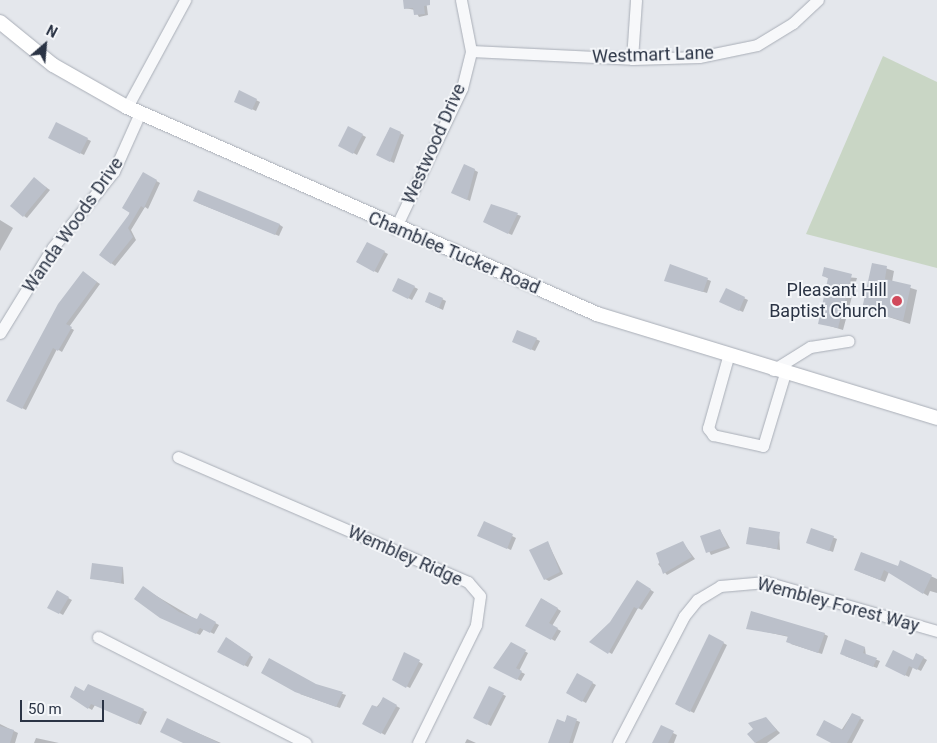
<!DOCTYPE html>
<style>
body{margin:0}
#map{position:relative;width:937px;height:743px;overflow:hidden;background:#e4e7ec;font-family:Roboto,sans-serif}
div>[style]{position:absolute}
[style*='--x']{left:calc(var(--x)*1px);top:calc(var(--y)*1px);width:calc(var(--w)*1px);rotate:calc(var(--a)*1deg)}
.green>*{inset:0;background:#c9d6c5}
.shadow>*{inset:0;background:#0003}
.building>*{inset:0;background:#bbc0ca}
.roads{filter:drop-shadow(0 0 1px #a9aeb7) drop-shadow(0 0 1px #a9aeb7)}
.minor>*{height:11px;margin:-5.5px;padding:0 5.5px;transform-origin:5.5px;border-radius:5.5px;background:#f7f8fa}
.major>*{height:14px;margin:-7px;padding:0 7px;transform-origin:7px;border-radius:7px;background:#fff}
.dots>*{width:14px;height:14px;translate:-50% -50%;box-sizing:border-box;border:2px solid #f4f6f9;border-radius:50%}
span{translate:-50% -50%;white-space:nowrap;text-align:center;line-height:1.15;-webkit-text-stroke:4px #f4f6f9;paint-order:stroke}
.street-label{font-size:18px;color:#2b3445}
.poi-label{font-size:18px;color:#2b3445}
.right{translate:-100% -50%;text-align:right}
.north{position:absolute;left:20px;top:20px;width:50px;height:50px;-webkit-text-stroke:4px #f4f6f9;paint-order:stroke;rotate:27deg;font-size:14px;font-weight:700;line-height:20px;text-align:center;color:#2b3445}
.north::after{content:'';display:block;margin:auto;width:18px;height:22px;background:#2b3445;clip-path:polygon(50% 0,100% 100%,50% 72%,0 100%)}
.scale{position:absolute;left:20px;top:700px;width:84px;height:22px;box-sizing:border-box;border:2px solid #2b3445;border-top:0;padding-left:6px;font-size:15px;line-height:18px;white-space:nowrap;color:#2b3445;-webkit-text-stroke:4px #f4f6f9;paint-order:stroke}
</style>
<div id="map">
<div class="green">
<div style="clip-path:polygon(883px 56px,937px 82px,937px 268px,806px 234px)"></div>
</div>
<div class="shadow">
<div style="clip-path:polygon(404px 0,426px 0,428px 15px,419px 17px,415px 10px,405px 8px)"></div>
<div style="clip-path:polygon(256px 100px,260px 102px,256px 111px,239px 103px)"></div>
<div style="clip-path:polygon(56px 124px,91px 141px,84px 155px,50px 138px)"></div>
<div style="clip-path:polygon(349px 128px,366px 137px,357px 155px,340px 145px)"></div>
<div style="clip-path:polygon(390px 128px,404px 135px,394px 163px,377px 155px)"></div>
<div style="clip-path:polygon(465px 165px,478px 172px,470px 201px,457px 195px)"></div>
<div style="clip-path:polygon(144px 174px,160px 183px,148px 209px,145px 207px,131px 230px,136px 240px,115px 266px,111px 263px)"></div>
<div style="clip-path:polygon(37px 181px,50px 190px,27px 218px,24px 216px)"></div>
<div style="clip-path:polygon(198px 192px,280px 225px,283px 227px,279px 236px,198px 203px)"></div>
<div style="clip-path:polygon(492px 205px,521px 216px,512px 235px,488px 224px)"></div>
<div style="clip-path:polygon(0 220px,13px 228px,0 251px)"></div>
<div style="clip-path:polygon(367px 243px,388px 254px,378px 273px,357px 262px)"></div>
<div style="clip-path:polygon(873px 264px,894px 271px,892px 282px,917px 290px,910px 324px,864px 309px)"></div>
<div style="clip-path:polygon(671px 265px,711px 281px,707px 293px,665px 280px)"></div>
<div style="clip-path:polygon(87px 275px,100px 284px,69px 327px,74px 330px,62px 352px,57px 349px,26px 410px,8px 401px)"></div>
<div style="clip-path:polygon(823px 275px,857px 278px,843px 330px,820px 323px,829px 279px)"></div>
<div style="clip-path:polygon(399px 279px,418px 289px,412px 300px,393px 290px)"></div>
<div style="clip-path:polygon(726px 290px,748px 300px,743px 312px,725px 304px)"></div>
<div style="clip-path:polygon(430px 293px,446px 301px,443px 310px,430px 304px)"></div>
<div style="clip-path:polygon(536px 339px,540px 341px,535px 351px,517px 343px)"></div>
<div style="clip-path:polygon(484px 522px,516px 538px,511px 550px,482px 537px)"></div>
<div style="clip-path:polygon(812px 529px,837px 539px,833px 552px,811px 544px)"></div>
<div style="clip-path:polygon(720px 530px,730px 548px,711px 555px,702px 537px)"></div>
<div style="clip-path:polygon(779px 533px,780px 550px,747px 543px)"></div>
<div style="clip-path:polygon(548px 543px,563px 574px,549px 581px,545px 579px)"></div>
<div style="clip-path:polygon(683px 543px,695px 559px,667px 575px,658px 564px)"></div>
<div style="clip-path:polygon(901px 562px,937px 579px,937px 593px,930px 591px,928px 596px,889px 572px,885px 582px,860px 572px,898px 567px)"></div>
<div style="clip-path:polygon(123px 568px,124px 584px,91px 578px)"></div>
<div style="clip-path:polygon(638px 582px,654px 592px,642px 610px,638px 608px,612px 654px,591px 642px,611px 623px)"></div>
<div style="clip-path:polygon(143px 588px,197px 620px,200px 615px,219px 625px,214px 634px,204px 629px,200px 635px,165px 619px)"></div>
<div style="clip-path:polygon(57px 592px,72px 600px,63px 615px,49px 607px)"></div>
<div style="clip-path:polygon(542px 599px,561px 611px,552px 626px,561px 631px,555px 641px,527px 625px)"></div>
<div style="clip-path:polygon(748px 628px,824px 634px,828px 636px,822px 654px,791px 644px,789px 637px)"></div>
<div style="clip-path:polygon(710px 636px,727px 645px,694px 713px,676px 704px)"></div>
<div style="clip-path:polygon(230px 640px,253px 657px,248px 667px,219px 652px)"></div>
<div style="clip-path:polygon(511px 644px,528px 653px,519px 671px,525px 674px,521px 681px,495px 668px)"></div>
<div style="clip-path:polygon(865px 648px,866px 656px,880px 661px,877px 668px,845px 656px)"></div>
<div style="clip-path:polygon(405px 654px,423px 664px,410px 688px,394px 680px)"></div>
<div style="clip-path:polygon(917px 654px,927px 660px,921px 671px,913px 667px,909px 677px,887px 666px,913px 661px)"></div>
<div style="clip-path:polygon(578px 675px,596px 685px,586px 703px,568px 693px)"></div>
<div style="clip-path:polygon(315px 685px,346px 695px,340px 708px,300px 694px)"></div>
<div style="clip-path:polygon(490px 688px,506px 696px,491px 726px,475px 718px)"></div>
<div style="clip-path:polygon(85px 692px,143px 710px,147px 712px,141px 725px,95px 705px,92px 710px,82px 704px)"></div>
<div style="clip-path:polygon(383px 699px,400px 708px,385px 735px,364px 723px)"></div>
<div style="clip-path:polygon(852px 714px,864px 720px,852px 743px,833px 743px)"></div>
<div style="clip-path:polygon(568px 717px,580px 722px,573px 743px,551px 743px)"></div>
<div style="clip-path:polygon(766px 719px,780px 733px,767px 743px,756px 743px,749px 734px)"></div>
<div style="clip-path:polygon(168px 720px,221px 743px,186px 743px)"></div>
<div style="clip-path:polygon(0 724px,18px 733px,15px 743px,0 743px)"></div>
<div style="clip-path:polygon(661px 727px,677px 735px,674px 743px,653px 743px)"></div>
<div style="clip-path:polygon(36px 738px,59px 743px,34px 743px)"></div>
<div style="clip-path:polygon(467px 739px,476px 743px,465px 743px)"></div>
</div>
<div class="building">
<div style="clip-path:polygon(403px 0,430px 0,430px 5px,424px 6px,425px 14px,414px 15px,413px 8px,404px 9px)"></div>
<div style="clip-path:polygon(239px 90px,257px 99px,252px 110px,234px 102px)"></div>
<div style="clip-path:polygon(56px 122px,88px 138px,80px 154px,48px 138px)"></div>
<div style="clip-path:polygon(348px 126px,363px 134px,353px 154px,338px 146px)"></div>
<div style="clip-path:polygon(390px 127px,401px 132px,390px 162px,376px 155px)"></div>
<div style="clip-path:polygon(464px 164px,475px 169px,467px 200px,451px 193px)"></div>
<div style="clip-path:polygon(143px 172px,157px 180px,144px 208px,141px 206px,128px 228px,133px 237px,111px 264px,99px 255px,130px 213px,122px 208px)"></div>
<div style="clip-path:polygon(34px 177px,47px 188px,23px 217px,10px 206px)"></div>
<div style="clip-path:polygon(198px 190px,280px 224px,275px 235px,193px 201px)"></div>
<div style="clip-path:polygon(491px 204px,518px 213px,508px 234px,483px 222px)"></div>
<div style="clip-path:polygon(367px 242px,385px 251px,374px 272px,356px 262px)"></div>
<div style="clip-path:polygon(872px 263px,887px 266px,885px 279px,911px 285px,903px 321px,862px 309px)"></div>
<div style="clip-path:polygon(670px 264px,708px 278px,703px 292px,664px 281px)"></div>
<div style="clip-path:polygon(824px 267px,852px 274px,838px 328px,818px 324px,828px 278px,822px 276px)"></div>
<div style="clip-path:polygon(83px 271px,97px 282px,66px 324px,72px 327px,58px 351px,53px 348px,22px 409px,6px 401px,58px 304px)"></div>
<div style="clip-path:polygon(398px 278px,415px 286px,408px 299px,392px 291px)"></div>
<div style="clip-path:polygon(726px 288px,745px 297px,739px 311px,719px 302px)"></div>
<div style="clip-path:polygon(429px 292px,443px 298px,439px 308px,425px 302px)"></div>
<div style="clip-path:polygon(517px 330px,537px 338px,531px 350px,512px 342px)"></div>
<div style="clip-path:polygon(484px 521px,513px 534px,507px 549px,477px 536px)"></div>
<div style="clip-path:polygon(749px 527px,780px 532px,777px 549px,746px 544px)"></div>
<div style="clip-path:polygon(811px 528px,834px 536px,829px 551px,806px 543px)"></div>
<div style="clip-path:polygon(720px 529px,727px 546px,706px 553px,700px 536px)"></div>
<div style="clip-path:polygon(548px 541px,560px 572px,544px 580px,529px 550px)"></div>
<div style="clip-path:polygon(683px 541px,692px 557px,663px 574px,656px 553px)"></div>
<div style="clip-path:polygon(861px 552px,898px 566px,900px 560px,932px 575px,923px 594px,884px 570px,880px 580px,854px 570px)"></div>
<div style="clip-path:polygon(92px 563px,123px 567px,121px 583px,90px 579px)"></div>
<div style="clip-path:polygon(637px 580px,651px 589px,638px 609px,634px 607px,608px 654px,589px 642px,610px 622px)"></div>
<div style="clip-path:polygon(143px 586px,179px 612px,197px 619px,200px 613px,216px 622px,210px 633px,200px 628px,196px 634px,160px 618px,134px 599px)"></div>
<div style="clip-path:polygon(57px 590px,69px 597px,59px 614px,47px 608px)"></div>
<div style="clip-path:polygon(541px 598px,558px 608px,549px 623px,558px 628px,551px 640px,525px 626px)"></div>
<div style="clip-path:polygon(751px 611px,825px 633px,818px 653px,786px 642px,788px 636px,746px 629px)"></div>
<div style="clip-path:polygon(709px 634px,724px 642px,690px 712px,675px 704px)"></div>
<div style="clip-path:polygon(226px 637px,251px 654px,244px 666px,217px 652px)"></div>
<div style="clip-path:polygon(845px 639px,865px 647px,863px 653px,877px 658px,873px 667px,840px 654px)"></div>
<div style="clip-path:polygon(511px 642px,526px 650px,516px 668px,522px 671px,517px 680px,493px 668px)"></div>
<div style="clip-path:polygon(893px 650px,913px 660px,916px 653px,924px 657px,917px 670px,909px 666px,905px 676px,885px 666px)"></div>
<div style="clip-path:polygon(404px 652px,420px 660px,406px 688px,392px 680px)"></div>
<div style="clip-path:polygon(269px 658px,316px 684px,343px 692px,336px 707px,295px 692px,261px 673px)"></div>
<div style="clip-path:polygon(577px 673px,593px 682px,582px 702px,566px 693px)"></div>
<div style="clip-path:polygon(88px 684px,144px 709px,137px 724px,91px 704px,88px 709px,70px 697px,75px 686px,84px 691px)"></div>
<div style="clip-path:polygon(489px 686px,504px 693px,487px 725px,473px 718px)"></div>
<div style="clip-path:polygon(383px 697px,397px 705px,381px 734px,362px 724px,372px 705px,378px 707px)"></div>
<div style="clip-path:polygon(852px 713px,861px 717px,847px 743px,831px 743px,816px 735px,824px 720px,843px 730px)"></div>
<div style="clip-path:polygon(567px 715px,577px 719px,569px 743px,548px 743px,557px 719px,565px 722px)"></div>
<div style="clip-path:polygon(766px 717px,777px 730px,755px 743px,747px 734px,753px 729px,748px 723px)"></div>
<div style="clip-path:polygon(167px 718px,219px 743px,183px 743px,160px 732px)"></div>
<div style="clip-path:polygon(661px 725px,674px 731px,668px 743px,652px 743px)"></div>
<div style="clip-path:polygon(0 726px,14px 730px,10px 743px,0 743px)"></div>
</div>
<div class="roads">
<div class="minor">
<div style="--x:471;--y:51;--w:161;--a:2.8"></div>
<div style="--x:632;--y:59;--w:67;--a:-1.7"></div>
<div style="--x:699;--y:57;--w:59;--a:-11.7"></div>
<div style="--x:757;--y:45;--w:42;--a:-31.4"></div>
<div style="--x:793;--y:23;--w:34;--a:-43"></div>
<div style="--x:632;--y:59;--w:59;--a:-86.1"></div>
<div style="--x:127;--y:107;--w:122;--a:-61.5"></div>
<div style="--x:395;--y:229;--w:156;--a:-64.6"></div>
<div style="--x:462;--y:88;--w:38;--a:-76"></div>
<div style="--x:471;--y:51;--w:52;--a:-101.1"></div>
<div style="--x:0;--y:333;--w:101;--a:-58.4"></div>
<div style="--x:53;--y:247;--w:97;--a:-51.2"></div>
<div style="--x:114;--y:171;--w:64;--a:-65.9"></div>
<div style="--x:728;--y:357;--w:74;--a:105.7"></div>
<div style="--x:708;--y:428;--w:9;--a:54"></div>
<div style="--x:713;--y:435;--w:51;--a:12.4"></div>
<div style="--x:763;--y:446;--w:76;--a:-73.2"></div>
<div style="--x:773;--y:370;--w:44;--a:-31.9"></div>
<div style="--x:810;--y:347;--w:39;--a:-9"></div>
<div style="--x:178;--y:457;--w:316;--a:23.3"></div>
<div style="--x:468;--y:582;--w:18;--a:49"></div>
<div style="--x:480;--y:596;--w:29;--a:98"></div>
<div style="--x:476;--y:625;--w:131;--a:116.2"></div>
<div style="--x:98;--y:637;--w:233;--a:27"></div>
<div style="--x:618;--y:743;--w:143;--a:-62.5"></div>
<div style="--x:684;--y:616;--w:21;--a:-51"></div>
<div style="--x:697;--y:600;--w:27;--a:-31"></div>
<div style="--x:720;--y:586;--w:46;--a:-5"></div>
<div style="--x:766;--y:582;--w:178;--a:16"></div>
</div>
<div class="major">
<div style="--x:0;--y:22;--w:68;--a:39.1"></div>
<div style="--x:53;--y:65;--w:85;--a:29.6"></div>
<div style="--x:127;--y:107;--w:514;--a:23.77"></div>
<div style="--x:597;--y:314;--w:356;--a:17"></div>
</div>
</div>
<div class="dots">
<div style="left:897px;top:301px;background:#d1495b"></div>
</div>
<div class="street-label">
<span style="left:653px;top:55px;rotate:-2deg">Westmart Lane</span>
<span style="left:434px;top:144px;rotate:-66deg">Westwood Drive</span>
<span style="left:73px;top:225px;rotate:-55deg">Wanda Woods Drive</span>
<span style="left:454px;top:253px;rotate:23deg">Chamblee Tucker Road</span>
<span style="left:405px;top:556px;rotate:24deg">Wembley Ridge</span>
<span style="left:838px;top:605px;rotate:15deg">Wembley Forest Way</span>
</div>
<div class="poi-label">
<span class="right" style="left:887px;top:301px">Pleasant Hill<br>Baptist Church</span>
</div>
<div class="north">N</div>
<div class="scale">50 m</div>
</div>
